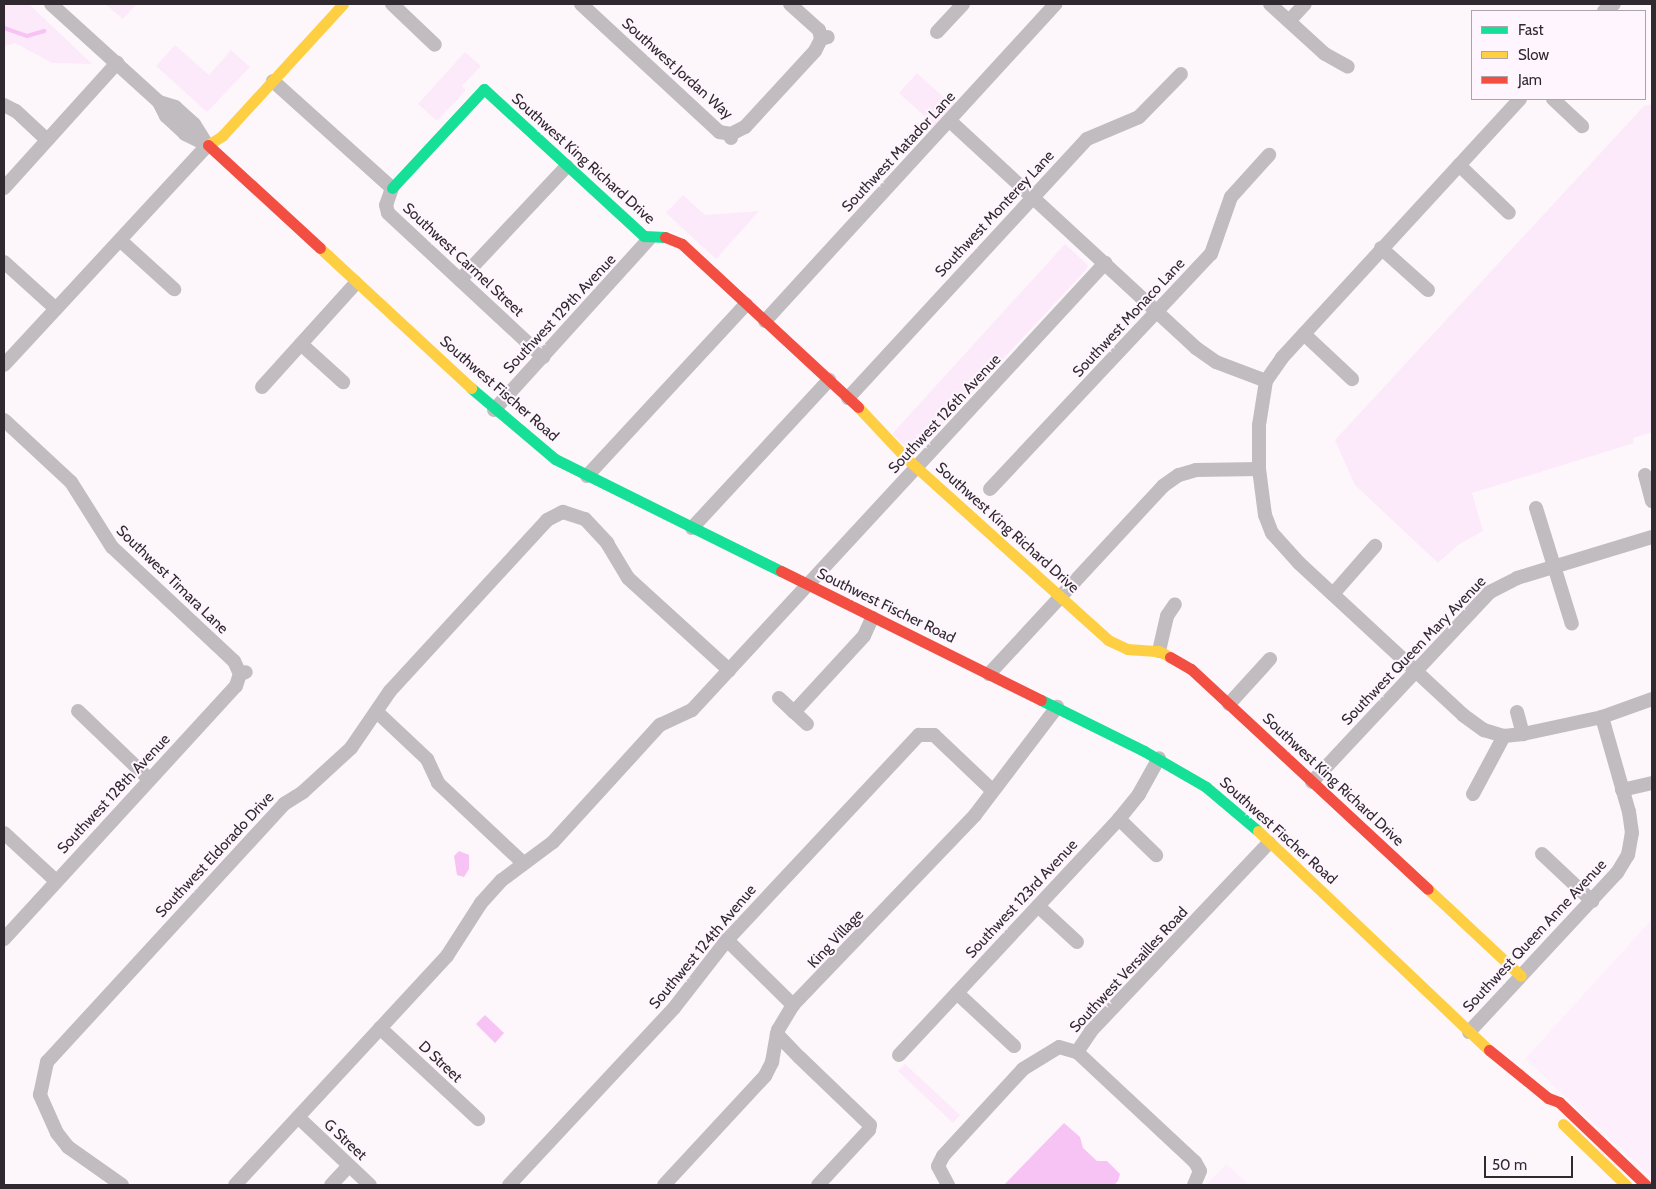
<!DOCTYPE html>
<style>
body{margin:0}
#map{position:relative;width:1656px;height:1189px;overflow:hidden;background:#fdf7fc;font-family:Cabin,sans-serif}
div>[style]{position:absolute}
[style*='--x']{left:calc(var(--x)*1px);top:calc(var(--y)*1px);width:calc(var(--w)*1px);rotate:calc(var(--a)*1deg)}
.built>*{inset:0;background:#feeffd}
.green>*{inset:0;background:#fceafa}
.water>*{inset:0;background:#f7c2f4}
.stream>*{height:4px;margin:-2px;padding:0 2px;transform-origin:2px;border-radius:2px;background:#f7c2f4}
.street>*{height:14px;margin:-7px;padding:0 7px;transform-origin:7px;border-radius:7px;background:#c0bcbf}
.fast>*{height:11px;margin:-5.5px;padding:0 5.5px;transform-origin:5.5px;border-radius:5.5px;background:#16e098}
.slow>*{height:11px;margin:-5.5px;padding:0 5.5px;transform-origin:5.5px;border-radius:5.5px;background:#ffcf43}
.jam>*{height:11px;margin:-5.5px;padding:0 5.5px;transform-origin:5.5px;border-radius:5.5px;background:#f24e42}
span{translate:-50% -50%;white-space:nowrap;text-align:center;line-height:1.15;-webkit-text-stroke:4px #fff5fe;paint-order:stroke}
.street-label{font-size:15px;color:#302a30}
.frame{position:absolute;inset:0;border:5px solid #302a30;pointer-events:none}
.legend{position:absolute;left:1471px;top:10px;width:175px;height:90px;box-sizing:border-box;background:#fff5fe;border:1px solid #aca4ac;margin:0;padding:6px 9px;list-style:none;font-size:15px;color:#302a30}
.legend li{display:flex;align-items:center;gap:10px;height:25px}
.legend b{width:25px;border:1px solid #aca4ac}
.scale{position:absolute;left:1484px;top:1156px;width:89px;height:22px;box-sizing:border-box;border:2px solid #302a30;border-top:0;padding-left:6px;font-size:15px;line-height:18px;white-space:nowrap;color:#302a30;-webkit-text-stroke:4px #fff5fe;paint-order:stroke}
</style>
<div id="map">
<div class="built">
<div style="clip-path:polygon(1652px 919px,1652px 1178px,1525px 1059px)"></div>
<div style="clip-path:polygon(1226px 1164px,1249px 1185px,1206px 1185px)"></div>
</div>
<div class="green">
<div style="clip-path:polygon(4px 4px,29px 4px,92px 64px,52px 63px,15px 43px,4px 46px)"></div>
<div style="clip-path:polygon(105px 4px,137px 4px,123px 19px)"></div>
<div style="clip-path:polygon(175px 45px,209px 75px,231px 50px,250px 67px,207px 112px,156px 66px)"></div>
<div style="clip-path:polygon(465px 52px,481px 66px,462px 86px,466px 90px,437px 121px,418px 104px)"></div>
<div style="clip-path:polygon(917px 73px,950px 103px,957px 102px,931px 129px,931px 122px,899px 93px)"></div>
<div style="clip-path:polygon(1652px 104px,1652px 432px,1633px 438px,1634px 443px,1472px 493px,1483px 531px,1458px 545px,1438px 563px,1355px 485px,1335px 440px,1644px 106px)"></div>
<div style="clip-path:polygon(683px 195px,705px 215px,759px 211px,716px 259px,666px 213px)"></div>
<div style="clip-path:polygon(1065px 244px,1088px 265px,1086px 270px,914px 454px,892px 434px)"></div>
<div style="clip-path:polygon(905px 1064px,960px 1115px,953px 1123px,898px 1071px)"></div>
</div>
<div class="water">
<div style="clip-path:polygon(459px 851px,469px 855px,469px 869px,464px 877px,457px 875px,454px 856px)"></div>
<div style="clip-path:polygon(485px 1015px,504px 1033px,495px 1043px,476px 1024px)"></div>
<div style="clip-path:polygon(1064px 1123px,1080px 1137px,1083px 1148px,1097px 1161px,1107px 1161px,1120px 1174px,1118px 1181px,1114px 1185px,1004px 1185px)"></div>
</div>
<div class="stream">
<div style="--x:4;--y:28;--w:24;--a:19"></div>
<div style="--x:27;--y:36;--w:18;--a:-16"></div>
</div>
<div class="street">
<div style="--x:51;--y:4;--w:146;--a:42.2"></div>
<div style="--x:159;--y:102;--w:16;--a:63"></div>
<div style="--x:166;--y:116;--w:26;--a:43"></div>
<div style="--x:185;--y:134;--w:25;--a:26"></div>
<div style="--x:392;--y:4;--w:59;--a:43.6"></div>
<div style="--x:581;--y:4;--w:188;--a:42.8"></div>
<div style="--x:719;--y:132;--w:12;--a:9"></div>
<div style="--x:731;--y:134;--w:4;--a:90"></div>
<div style="--x:790;--y:4;--w:39;--a:42"></div>
<div style="--x:819;--y:30;--w:9;--a:77"></div>
<div style="--x:1270;--y:4;--w:74;--a:42.3"></div>
<div style="--x:1325;--y:54;--w:26;--a:29"></div>
<div style="--x:1604;--y:11;--w:12;--a:-35"></div>
<div style="--x:1289;--y:21;--w:23;--a:-47"></div>
<div style="--x:937;--y:32;--w:38;--a:-47"></div>
<div style="--x:273;--y:81;--w:160;--a:42"></div>
<div style="--x:392;--y:188;--w:18;--a:109"></div>
<div style="--x:386;--y:205;--w:8;--a:76"></div>
<div style="--x:388;--y:213;--w:212;--a:42.9"></div>
<div style="--x:1520;--y:99;--w:352;--a:132.6"></div>
<div style="--x:1282;--y:358;--w:28;--a:125"></div>
<div style="--x:1266;--y:381;--w:45;--a:99"></div>
<div style="--x:1259;--y:425;--w:44;--a:90"></div>
<div style="--x:1259;--y:469;--w:46;--a:82.6"></div>
<div style="--x:1265;--y:515;--w:19;--a:69"></div>
<div style="--x:1272;--y:533;--w:40;--a:48"></div>
<div style="--x:1299;--y:563;--w:224;--a:42.8"></div>
<div style="--x:1463;--y:715;--w:26;--a:36"></div>
<div style="--x:1484;--y:730;--w:21;--a:17"></div>
<div style="--x:1504;--y:736;--w:19;--a:-6"></div>
<div style="--x:1523;--y:734;--w:81;--a:-12.1"></div>
<div style="--x:1602;--y:717;--w:53;--a:-19.8"></div>
<div style="--x:1553;--y:99;--w:40;--a:43"></div>
<div style="--x:159;--y:102;--w:17;--a:17"></div>
<div style="--x:175;--y:107;--w:25;--a:42"></div>
<div style="--x:194;--y:124;--w:25;--a:58"></div>
<div style="--x:4;--y:105;--w:13;--a:27"></div>
<div style="--x:16;--y:111;--w:42;--a:43.1"></div>
<div style="--x:950;--y:121;--w:335;--a:42.7"></div>
<div style="--x:1196;--y:348;--w:24;--a:35"></div>
<div style="--x:1216;--y:362;--w:53;--a:20.8"></div>
<div style="--x:731;--y:134;--w:16;--a:-27"></div>
<div style="--x:745;--y:127;--w:103;--a:-47.4"></div>
<div style="--x:815;--y:51;--w:13;--a:-63"></div>
<div style="--x:821;--y:39;--w:7;--a:-16"></div>
<div style="--x:1459;--y:165;--w:69;--a:43.8"></div>
<div style="--x:4;--y:188;--w:169;--a:-47.9"></div>
<div style="--x:121;--y:241;--w:72;--a:42.2"></div>
<div style="--x:1381;--y:248;--w:63;--a:41.8"></div>
<div style="--x:4;--y:262;--w:70;--a:42.1"></div>
<div style="--x:460;--y:280;--w:156;--a:-46.8"></div>
<div style="--x:765;--y:321;--w:430;--a:-47.5"></div>
<div style="--x:1304;--y:334;--w:66;--a:43.2"></div>
<div style="--x:301;--y:344;--w:57;--a:42.1"></div>
<div style="--x:4;--y:365;--w:300;--a:-47.2"></div>
<div style="--x:262;--y:387;--w:140;--a:-47.9"></div>
<div style="--x:848;--y:398;--w:352;--a:-47.3"></div>
<div style="--x:1087;--y:139;--w:56;--a:-22.9"></div>
<div style="--x:1139;--y:117;--w:60;--a:-45.7"></div>
<div style="--x:494;--y:410;--w:231;--a:-47.8"></div>
<div style="--x:4;--y:420;--w:91;--a:42.8"></div>
<div style="--x:71;--y:482;--w:77;--a:57.8"></div>
<div style="--x:112;--y:547;--w:167;--a:43.1"></div>
<div style="--x:234;--y:661;--w:14;--a:65"></div>
<div style="--x:1645;--y:475;--w:27;--a:75"></div>
<div style="--x:587;--y:476;--w:234;--a:-47.2"></div>
<div style="--x:990;--y:489;--w:323;--a:-46.8"></div>
<div style="--x:1211;--y:254;--w:60;--a:-70.7"></div>
<div style="--x:1231;--y:197;--w:57;--a:-47.9"></div>
<div style="--x:1536;--y:508;--w:121;--a:72.8"></div>
<div style="--x:692;--y:528;--w:202;--a:-47.2"></div>
<div style="--x:1333;--y:594;--w:64;--a:-48.8"></div>
<div style="--x:1159;--y:651;--w:36;--a:-77"></div>
<div style="--x:1167;--y:616;--w:14;--a:-56"></div>
<div style="--x:989;--y:674;--w:256;--a:-47.2"></div>
<div style="--x:1163;--y:486;--w:19;--a:-35"></div>
<div style="--x:1179;--y:475;--w:18;--a:-16"></div>
<div style="--x:1196;--y:470;--w:63;--a:-0.9"></div>
<div style="--x:779;--y:698;--w:21;--a:43"></div>
<div style="--x:1229;--y:704;--w:61;--a:-47.7"></div>
<div style="--x:78;--y:711;--w:98;--a:43.8"></div>
<div style="--x:377;--y:712;--w:69;--a:43.2"></div>
<div style="--x:427;--y:759;--w:26;--a:65"></div>
<div style="--x:438;--y:783;--w:115;--a:43.2"></div>
<div style="--x:1517;--y:712;--w:23;--a:75"></div>
<div style="--x:807;--y:724;--w:18;--a:-137"></div>
<div style="--x:794;--y:712;--w:103;--a:-47.4"></div>
<div style="--x:864;--y:636;--w:20;--a:-66"></div>
<div style="--x:1312;--y:782;--w:260;--a:-46.9"></div>
<div style="--x:1490;--y:592;--w:30;--a:-27"></div>
<div style="--x:1517;--y:578;--w:141;--a:-16.9"></div>
<div style="--x:1622;--y:790;--w:31;--a:-13"></div>
<div style="--x:1473;--y:794;--w:66;--a:-61.9"></div>
<div style="--x:1119;--y:819;--w:52;--a:44.2"></div>
<div style="--x:4;--y:833;--w:71;--a:42.7"></div>
<div style="--x:1542;--y:854;--w:69;--a:43.2"></div>
<div style="--x:1038;--y:906;--w:53;--a:42.7"></div>
<div style="--x:4;--y:939;--w:343;--a:-47.5"></div>
<div style="--x:236;--y:686;--w:13;--a:-72"></div>
<div style="--x:240;--y:674;--w:6;--a:-18"></div>
<div style="--x:727;--y:940;--w:93;--a:44.6"></div>
<div style="--x:957;--y:993;--w:78;--a:42.9"></div>
<div style="--x:380;--y:1028;--w:134;--a:42.9"></div>
<div style="--x:1469;--y:1032;--w:217;--a:-47.1"></div>
<div style="--x:1617;--y:873;--w:21;--a:-59"></div>
<div style="--x:1628;--y:855;--w:22;--a:-80"></div>
<div style="--x:1632;--y:833;--w:21;--a:-98"></div>
<div style="--x:1629;--y:812;--w:99;--a:-105.9"></div>
<div style="--x:1077;--y:1052;--w:25;--a:-56"></div>
<div style="--x:1091;--y:1031;--w:259;--a:-46.6"></div>
<div style="--x:899;--y:1055;--w:323;--a:-47"></div>
<div style="--x:1119;--y:819;--w:32;--a:-51"></div>
<div style="--x:1139;--y:794;--w:41;--a:-60.9"></div>
<div style="--x:298;--y:1117;--w:99;--a:43.4"></div>
<div style="--x:122;--y:1185;--w:66;--a:-144.9"></div>
<div style="--x:68;--y:1147;--w:18;--a:-128"></div>
<div style="--x:57;--y:1133;--w:42;--a:-114.1"></div>
<div style="--x:40;--y:1095;--w:34;--a:-78"></div>
<div style="--x:47;--y:1062;--w:350;--a:-47.4"></div>
<div style="--x:284;--y:804;--w:22;--a:-32"></div>
<div style="--x:303;--y:792;--w:65;--a:-42.5"></div>
<div style="--x:351;--y:748;--w:69;--a:-55.6"></div>
<div style="--x:390;--y:691;--w:232;--a:-47.4"></div>
<div style="--x:547;--y:520;--w:18;--a:-27"></div>
<div style="--x:563;--y:512;--w:23;--a:18"></div>
<div style="--x:585;--y:519;--w:33;--a:47"></div>
<div style="--x:607;--y:543;--w:41;--a:59"></div>
<div style="--x:628;--y:578;--w:137;--a:42.3"></div>
<div style="--x:235;--y:1185;--w:312;--a:-47.2"></div>
<div style="--x:447;--y:956;--w:63;--a:-57.3"></div>
<div style="--x:481;--y:903;--w:31;--a:-48"></div>
<div style="--x:502;--y:880;--w:64;--a:-36.7"></div>
<div style="--x:553;--y:842;--w:159;--a:-47.6"></div>
<div style="--x:660;--y:725;--w:35;--a:-25"></div>
<div style="--x:692;--y:710;--w:609;--a:-47.26"></div>
<div style="--x:331;--y:1185;--w:26;--a:-47"></div>
<div style="--x:509;--y:1185;--w:242;--a:-47"></div>
<div style="--x:674;--y:1008;--w:86;--a:-52.1"></div>
<div style="--x:727;--y:940;--w:281;--a:-46.9"></div>
<div style="--x:919;--y:735;--w:15;--a:0"></div>
<div style="--x:934;--y:735;--w:80;--a:43.5"></div>
<div style="--x:664;--y:1185;--w:149;--a:-47.2"></div>
<div style="--x:765;--y:1076;--w:16;--a:-63"></div>
<div style="--x:772;--y:1062;--w:28;--a:-80"></div>
<div style="--x:818;--y:1185;--w:75;--a:-47.2"></div>
<div style="--x:869;--y:1130;--w:5;--a:-79"></div>
<div style="--x:870;--y:1125;--w:98;--a:-136.2"></div>
<div style="--x:799;--y:1057;--w:32;--a:-134"></div>
<div style="--x:777;--y:1034;--w:4;--a:-76"></div>
<div style="--x:778;--y:1030;--w:29;--a:-59"></div>
<div style="--x:793;--y:1005;--w:263;--a:-46.2"></div>
<div style="--x:975;--y:815;--w:136;--a:-52.8"></div>
<div style="--x:948;--y:1185;--w:21;--a:-118"></div>
<div style="--x:938;--y:1166;--w:11;--a:-63"></div>
<div style="--x:943;--y:1156;--w:118;--a:-47.4"></div>
<div style="--x:1023;--y:1069;--w:42;--a:-31.4"></div>
<div style="--x:1059;--y:1047;--w:19;--a:16"></div>
<div style="--x:1077;--y:1052;--w:161;--a:43"></div>
<div style="--x:1195;--y:1162;--w:10;--a:61"></div>
<div style="--x:1200;--y:1171;--w:15;--a:113"></div>
</div>
<div class="fast">
<div style="--x:392;--y:188;--w:135;--a:-47.1"></div>
<div style="--x:484;--y:89;--w:217;--a:42.6"></div>
<div style="--x:644;--y:236;--w:21;--a:3"></div>
<div style="--x:471;--y:388;--w:110;--a:40.2"></div>
<div style="--x:555;--y:459;--w:252;--a:26.4"></div>
<div style="--x:1041;--y:700;--w:115;--a:26.3"></div>
<div style="--x:1144;--y:751;--w:72;--a:30.1"></div>
<div style="--x:1206;--y:787;--w:68;--a:40.2"></div>
</div>
<div class="slow">
<div style="--x:208;--y:145;--w:17;--a:-33"></div>
<div style="--x:222;--y:136;--w:179;--a:-47.5"></div>
<div style="--x:320;--y:248;--w:206;--a:42.8"></div>
<div style="--x:858;--y:407;--w:69;--a:46.8"></div>
<div style="--x:905;--y:457;--w:273;--a:42"></div>
<div style="--x:1108;--y:640;--w:21;--a:25"></div>
<div style="--x:1127;--y:649;--w:32;--a:4"></div>
<div style="--x:1159;--y:651;--w:13;--a:29"></div>
<div style="--x:1258;--y:831;--w:318;--a:43.5"></div>
<div style="--x:1428;--y:889;--w:127;--a:43.1"></div>
<div style="--x:1563;--y:1124;--w:88;--a:44.1"></div>
</div>
<div class="jam">
<div style="--x:208;--y:145;--w:152;--a:42.6"></div>
<div style="--x:665;--y:237;--w:18;--a:22"></div>
<div style="--x:682;--y:244;--w:240;--a:42.8"></div>
<div style="--x:781;--y:571;--w:290;--a:26.4"></div>
<div style="--x:1170;--y:657;--w:24;--a:30"></div>
<div style="--x:1191;--y:669;--w:323;--a:42.9"></div>
<div style="--x:1489;--y:1050;--w:76;--a:39.1"></div>
<div style="--x:1548;--y:1098;--w:12;--a:20"></div>
<div style="--x:1559;--y:1102;--w:120;--a:43.7"></div>
</div>
<div class="street-label">
<span style="left:677px;top:69px;rotate:42deg">Southwest Jordan Way</span>
<span style="left:899px;top:152px;rotate:-47deg">Southwest Matador Lane</span>
<span style="left:583px;top:159px;rotate:42deg">Southwest King Richard Drive</span>
<span style="left:995px;top:214px;rotate:-47deg">Southwest Monterey Lane</span>
<span style="left:463px;top:260px;rotate:43deg">Southwest Carmel Street</span>
<span style="left:560px;top:314px;rotate:-47deg">Southwest 129th Avenue</span>
<span style="left:1129px;top:318px;rotate:-47deg">Southwest Monaco Lane</span>
<span style="left:499px;top:389px;rotate:41deg">Southwest Fischer Road</span>
<span style="left:945px;top:414px;rotate:-47deg">Southwest 126th Avenue</span>
<span style="left:1007px;top:528px;rotate:42deg">Southwest King Richard Drive</span>
<span style="left:172px;top:580px;rotate:44deg">Southwest Timara Lane</span>
<span style="left:886px;top:606px;rotate:26deg">Southwest Fischer Road</span>
<span style="left:1414px;top:651px;rotate:-46deg">Southwest Queen Mary Avenue</span>
<span style="left:1333px;top:780px;rotate:43deg">Southwest King Richard Drive</span>
<span style="left:114px;top:794px;rotate:-47deg">Southwest 128th Avenue</span>
<span style="left:1278px;top:831px;rotate:42deg">Southwest Fischer Road</span>
<span style="left:215px;top:855px;rotate:-47deg">Southwest Eldorado Drive</span>
<span style="left:1022px;top:899px;rotate:-47deg">Southwest 123rd Avenue</span>
<span style="left:1535px;top:936px;rotate:-47deg">Southwest Queen Anne Avenue</span>
<span style="left:836px;top:939px;rotate:-47deg">King Village</span>
<span style="left:703px;top:947px;rotate:-50deg">Southwest 124th Avenue</span>
<span style="left:1129px;top:970px;rotate:-47deg">Southwest Versailles Road</span>
<span style="left:440px;top:1062px;rotate:43deg">D Street</span>
<span style="left:345px;top:1140px;rotate:43deg">G Street</span>
</div>
<div class="frame"></div>
<ul class="legend">
<li><b style="height:6px;background:#16e098"></b>Fast</li>
<li><b style="height:6px;background:#ffcf43"></b>Slow</li>
<li><b style="height:6px;background:#f24e42"></b>Jam</li>
</ul>
<div class="scale">50 m</div>
</div>
